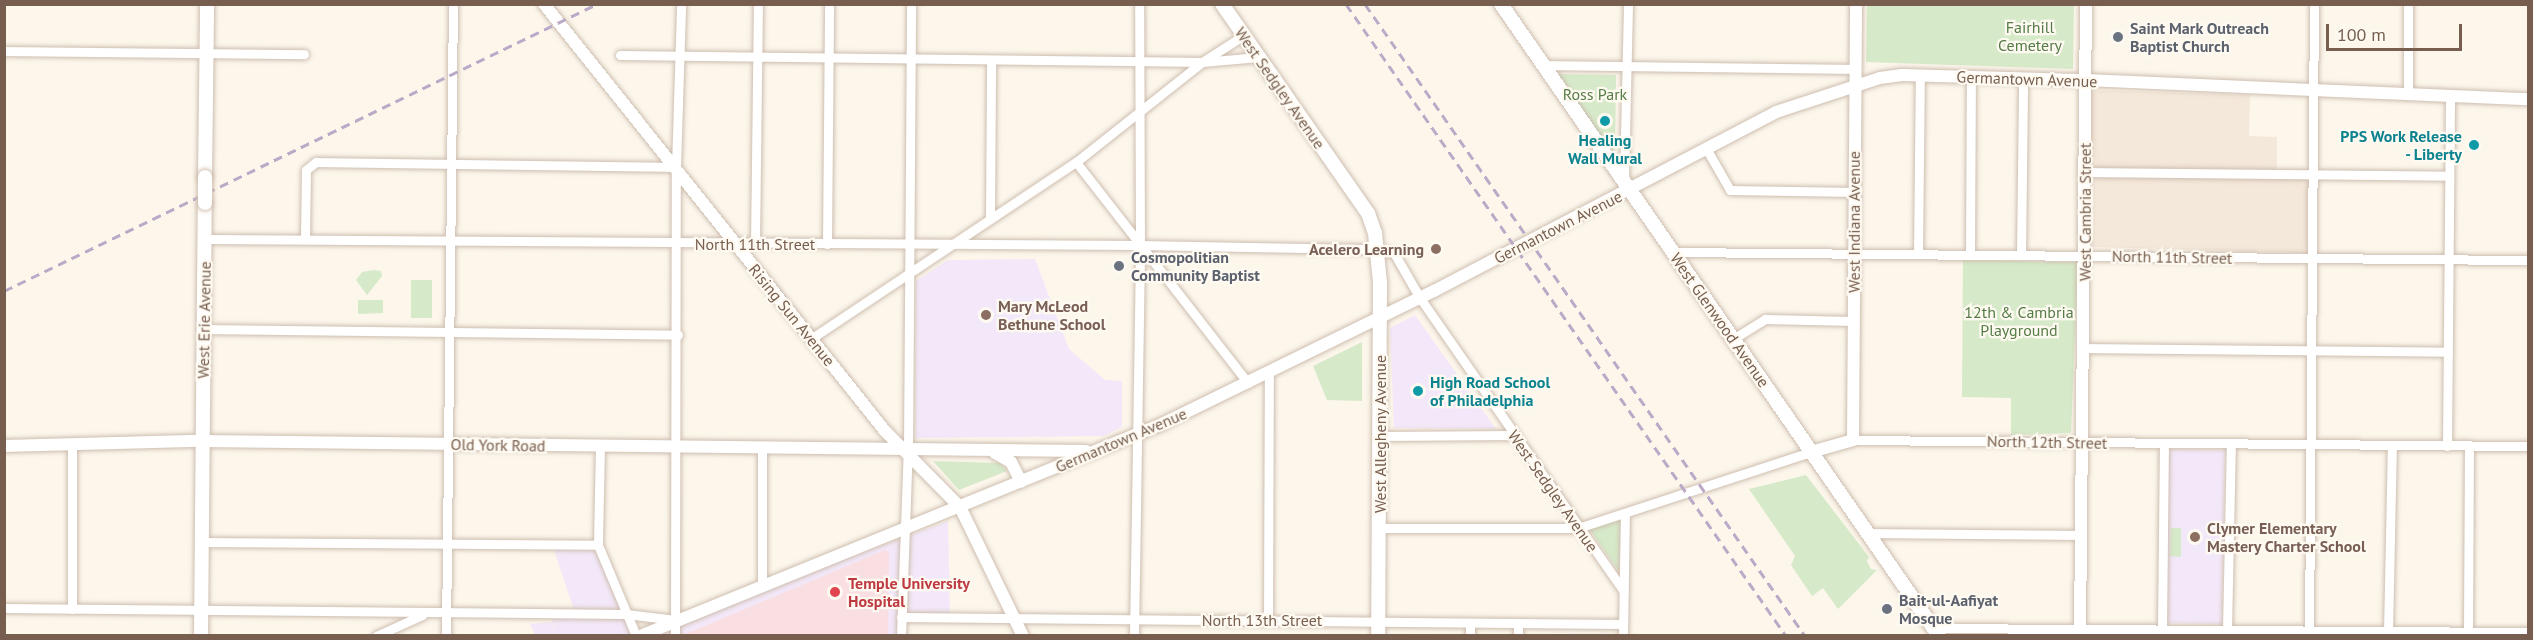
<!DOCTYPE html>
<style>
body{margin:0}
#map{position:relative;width:2533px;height:640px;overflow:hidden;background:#fcf6eb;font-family:"PT Sans",sans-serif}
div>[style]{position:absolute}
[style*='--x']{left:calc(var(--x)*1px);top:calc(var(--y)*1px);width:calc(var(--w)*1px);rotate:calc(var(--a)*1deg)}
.residential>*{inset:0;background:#f4e8da}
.education>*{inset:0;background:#f3e8f9}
.medical>*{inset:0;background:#f9dfe2}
.green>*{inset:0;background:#d6eac9}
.roads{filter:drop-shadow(0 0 2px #cebeb0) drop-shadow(0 0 2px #cebeb0)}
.minor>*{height:9px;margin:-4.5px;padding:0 4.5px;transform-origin:4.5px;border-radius:4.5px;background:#fff}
.tertiary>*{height:12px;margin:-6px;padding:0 6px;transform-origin:6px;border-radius:6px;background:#fff}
.secondary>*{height:14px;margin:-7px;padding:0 7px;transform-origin:7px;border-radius:7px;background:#fff}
.rail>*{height:3px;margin-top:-1.5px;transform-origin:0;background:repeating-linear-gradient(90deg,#baa9c7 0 9px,transparent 0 15px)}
.bridges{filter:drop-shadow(0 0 2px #d1bfaf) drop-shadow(0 0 2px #d1bfaf)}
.secondary-bridge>*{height:14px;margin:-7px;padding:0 7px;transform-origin:7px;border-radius:7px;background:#fff}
.dots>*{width:16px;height:16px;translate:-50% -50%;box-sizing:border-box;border:3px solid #fefaf2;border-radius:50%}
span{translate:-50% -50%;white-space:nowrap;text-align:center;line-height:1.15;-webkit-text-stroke:4.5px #fefaf2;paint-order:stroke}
.park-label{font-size:16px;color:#557c46}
.worship-label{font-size:16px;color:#5b616d;font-weight:700}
.left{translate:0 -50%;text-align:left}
.street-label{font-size:16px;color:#775e4e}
.culture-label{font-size:16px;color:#0d838f;font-weight:700}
.right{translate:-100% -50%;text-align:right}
.education-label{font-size:16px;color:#785e54;font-weight:700}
.health-label{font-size:16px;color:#be3a42;font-weight:700}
.frame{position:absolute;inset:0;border:6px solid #775e4e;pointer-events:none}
.scale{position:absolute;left:2326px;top:24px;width:136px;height:27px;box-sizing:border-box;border:3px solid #775e4e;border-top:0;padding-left:8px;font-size:18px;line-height:21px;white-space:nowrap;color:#775e4e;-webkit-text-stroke:4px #fefaf2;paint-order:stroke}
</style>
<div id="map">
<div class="residential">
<div style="clip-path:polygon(2091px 90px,2250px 95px,2249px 136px,2277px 137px,2277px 179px,2310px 180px,2308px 253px,2092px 247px)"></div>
</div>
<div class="education">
<div style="clip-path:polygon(1035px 259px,1069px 349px,1105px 380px,1122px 381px,1122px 427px,1104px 436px,915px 438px,916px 281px,948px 260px)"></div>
<div style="clip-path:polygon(1415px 315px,1496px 429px,1394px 428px,1390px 328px)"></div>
<div style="clip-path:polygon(2167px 449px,2225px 450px,2222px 624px,2164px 623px)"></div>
<div style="clip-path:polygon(948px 521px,950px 617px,901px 617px,901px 635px,640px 636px)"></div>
<div style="clip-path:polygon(552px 544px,598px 545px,636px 635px,535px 635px,530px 624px,551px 622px,556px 633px,549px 614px,575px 613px)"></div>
</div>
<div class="medical">
<div style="clip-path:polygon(885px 550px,889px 552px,888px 635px,683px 635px)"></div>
</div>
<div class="green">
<div style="clip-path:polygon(1867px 5px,2074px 5px,2073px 69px,1866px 62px)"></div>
<div style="clip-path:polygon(1558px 74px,1616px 75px,1615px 158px)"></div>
<div style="clip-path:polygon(1963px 260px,2078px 262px,2071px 433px,2011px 435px,2011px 398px,1962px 397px)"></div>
<div style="clip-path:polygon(374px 270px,381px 271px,382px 276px,367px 295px,356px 280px,362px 272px)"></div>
<div style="clip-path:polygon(411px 280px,432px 280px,432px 318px,411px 318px)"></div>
<div style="clip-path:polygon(358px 300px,383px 300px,383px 313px,358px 314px)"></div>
<div style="clip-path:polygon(1362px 342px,1362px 401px,1327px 400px,1313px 366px)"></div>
<div style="clip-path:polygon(933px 461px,1000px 463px,1007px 471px,959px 490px)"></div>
<div style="clip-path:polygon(1806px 475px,1869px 557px,1867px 561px,1871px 569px,1877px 570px,1838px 609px,1823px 588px,1812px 596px,1791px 565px,1795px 556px,1749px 489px)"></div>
<div style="clip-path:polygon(1621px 516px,1619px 572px,1588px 527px)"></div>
<div style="clip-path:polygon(2171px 528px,2181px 528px,2181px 557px,2170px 556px)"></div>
</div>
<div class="roads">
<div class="minor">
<div style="--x:2408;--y:4;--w:89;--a:90"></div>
<div style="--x:4;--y:51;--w:300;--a:0.6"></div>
<div style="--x:620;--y:55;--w:582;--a:0.69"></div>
<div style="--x:1202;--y:62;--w:57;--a:-5"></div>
<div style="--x:1542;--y:65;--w:313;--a:0.7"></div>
<div style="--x:1707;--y:150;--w:46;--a:60.1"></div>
<div style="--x:1730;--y:190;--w:125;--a:0.9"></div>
<div style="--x:1076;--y:162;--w:280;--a:52.1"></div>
<div style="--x:2085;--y:172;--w:364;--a:0.6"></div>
<div style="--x:1624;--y:181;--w:177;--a:-88.7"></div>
<div style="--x:990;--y:219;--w:159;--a:-89.6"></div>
<div style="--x:205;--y:239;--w:935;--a:0.37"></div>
<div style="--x:1140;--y:245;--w:238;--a:1"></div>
<div style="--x:1378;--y:249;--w:16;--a:14"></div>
<div style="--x:1394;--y:253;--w:52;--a:60"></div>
<div style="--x:1420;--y:298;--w:357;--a:55.2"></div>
<div style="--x:305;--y:239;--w:69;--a:-89.2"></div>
<div style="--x:306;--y:170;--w:13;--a:-39"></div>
<div style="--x:316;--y:162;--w:360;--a:0.8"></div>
<div style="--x:755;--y:244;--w:240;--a:-89.3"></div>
<div style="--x:827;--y:244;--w:240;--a:-89.5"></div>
<div style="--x:1672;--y:252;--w:856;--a:0.54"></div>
<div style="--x:1918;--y:254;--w:179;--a:-89.4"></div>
<div style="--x:1970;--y:255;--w:178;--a:-89.7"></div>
<div style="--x:2021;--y:255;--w:176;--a:-89.3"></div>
<div style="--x:204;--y:329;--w:474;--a:0.7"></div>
<div style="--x:812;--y:338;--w:317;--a:-33.7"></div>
<div style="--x:1076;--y:162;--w:161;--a:-38.4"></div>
<div style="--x:1202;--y:62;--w:50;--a:-32.7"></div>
<div style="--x:1733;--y:339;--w:38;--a:-32"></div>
<div style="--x:1765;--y:319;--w:89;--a:1.3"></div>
<div style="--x:2084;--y:348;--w:364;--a:0.6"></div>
<div style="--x:1381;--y:436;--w:133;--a:-0.4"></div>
<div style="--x:1853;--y:440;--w:675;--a:0.51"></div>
<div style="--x:600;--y:446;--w:99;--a:91.2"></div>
<div style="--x:598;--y:545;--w:99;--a:67.3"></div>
<div style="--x:2447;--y:446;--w:351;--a:-89.5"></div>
<div style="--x:1380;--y:528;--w:198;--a:0"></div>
<div style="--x:1578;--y:528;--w:245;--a:-18.1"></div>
<div style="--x:1868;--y:533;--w:213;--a:0.5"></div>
<div style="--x:202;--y:542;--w:396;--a:0.4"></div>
<div style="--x:762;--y:587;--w:138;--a:-90"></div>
<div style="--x:4;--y:608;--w:622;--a:0.55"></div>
<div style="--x:626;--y:614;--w:50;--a:6.8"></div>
<div style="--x:72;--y:609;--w:165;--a:-90"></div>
<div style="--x:901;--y:617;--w:722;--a:0.56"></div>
<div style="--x:1268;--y:620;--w:247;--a:-89.8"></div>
<div style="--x:1934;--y:628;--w:594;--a:0.39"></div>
<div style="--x:2162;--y:630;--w:187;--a:-89.4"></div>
<div style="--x:2227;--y:630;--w:187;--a:-88.8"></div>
<div style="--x:2388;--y:632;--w:187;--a:-88.8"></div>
<div style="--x:2468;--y:632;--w:186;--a:-89.7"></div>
<div style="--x:376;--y:636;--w:51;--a:-24.5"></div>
<div style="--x:446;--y:636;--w:632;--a:-89.37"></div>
<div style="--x:675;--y:636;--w:469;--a:-89.9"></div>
<div style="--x:676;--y:167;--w:163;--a:-88.2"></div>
<div style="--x:901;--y:636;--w:188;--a:-87.9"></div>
<div style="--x:908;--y:448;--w:444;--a:-89.6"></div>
<div style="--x:1134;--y:636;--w:391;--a:-89.1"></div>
<div style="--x:1140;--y:245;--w:241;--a:-90.2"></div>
<div style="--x:1470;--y:636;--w:13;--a:-90"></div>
<div style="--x:1518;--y:636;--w:13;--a:-90"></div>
<div style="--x:1623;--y:636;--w:123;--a:-89.1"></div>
<div style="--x:2309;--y:636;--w:632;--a:-89.55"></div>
</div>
<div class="tertiary">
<div style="--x:544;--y:4;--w:546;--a:51.39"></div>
<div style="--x:885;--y:431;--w:107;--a:45.4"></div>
<div style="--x:960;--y:507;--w:144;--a:64"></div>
<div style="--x:4;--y:446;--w:196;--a:-1.5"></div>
<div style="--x:200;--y:441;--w:886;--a:0.65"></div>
<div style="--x:1811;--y:452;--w:44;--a:-15.9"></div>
<div style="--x:1853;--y:440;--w:436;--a:-89.6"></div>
<div style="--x:995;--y:453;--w:18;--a:29"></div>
<div style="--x:1011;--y:462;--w:22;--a:63"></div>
<div style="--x:640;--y:636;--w:563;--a:-22.1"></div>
<div style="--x:1162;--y:424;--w:303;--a:-26.1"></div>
<div style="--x:1434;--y:291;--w:386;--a:-27.6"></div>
<div style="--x:1776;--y:112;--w:109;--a:-18.1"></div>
<div style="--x:1880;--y:78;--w:22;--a:-8"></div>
<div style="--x:1902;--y:75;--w:184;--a:1.6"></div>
<div style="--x:2086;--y:80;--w:442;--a:2.5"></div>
<div style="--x:2080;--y:636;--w:632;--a:-89.46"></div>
</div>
<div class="secondary">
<div style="--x:1222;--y:4;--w:255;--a:55.1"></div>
<div style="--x:1368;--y:213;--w:21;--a:71"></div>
<div style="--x:1375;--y:233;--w:49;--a:84.2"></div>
<div style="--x:1380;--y:282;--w:354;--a:90.3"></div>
<div style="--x:1501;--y:4;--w:769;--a:55.28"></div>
<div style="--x:205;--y:177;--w:173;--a:-89.3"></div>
<div style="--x:201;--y:636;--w:433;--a:-89.5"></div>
</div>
</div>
<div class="rail">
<div style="--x:1346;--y:4;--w:770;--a:55.15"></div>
<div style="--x:1365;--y:4;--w:770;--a:55.15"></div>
<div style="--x:4;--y:291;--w:659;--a:-25.83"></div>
</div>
<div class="bridges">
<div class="secondary-bridge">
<div style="--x:205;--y:203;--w:26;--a:-90"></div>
</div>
</div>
<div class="dots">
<div style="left:2118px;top:37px;background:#6b7280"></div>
<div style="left:1605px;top:121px;background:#0f9aa8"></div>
<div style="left:2474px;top:145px;background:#0f9aa8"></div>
<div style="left:1436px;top:249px;background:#8d6e63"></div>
<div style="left:1119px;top:266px;background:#6b7280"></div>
<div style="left:986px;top:315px;background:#8d6e63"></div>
<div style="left:1418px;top:391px;background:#0f9aa8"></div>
<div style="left:2195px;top:537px;background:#8d6e63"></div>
<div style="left:835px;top:592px;background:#e0444e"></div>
<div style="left:1887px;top:609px;background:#6b7280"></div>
</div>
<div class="park-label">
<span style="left:2030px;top:36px">Fairhill<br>Cemetery</span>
<span style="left:1595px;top:94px">Ross Park</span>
<span style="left:2019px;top:321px">12th &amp; Cambria<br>Playground</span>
</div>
<div class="worship-label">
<span class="left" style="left:2130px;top:37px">Saint Mark Outreach<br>Baptist Church</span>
<span class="left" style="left:1131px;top:266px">Cosmopolitian<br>Community Baptist</span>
<span class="left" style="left:1899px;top:609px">Bait-ul-Aafiyat<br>Mosque</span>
</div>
<div class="street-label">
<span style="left:2027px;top:79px;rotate:2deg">Germantown Avenue</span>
<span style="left:1280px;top:88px;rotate:55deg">West Sedgley Avenue</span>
<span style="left:2085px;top:212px;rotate:-90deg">West Cambria Street</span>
<span style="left:1854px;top:222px;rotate:-90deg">West Indiana Avenue</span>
<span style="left:1558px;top:227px;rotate:-27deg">Germantown Avenue</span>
<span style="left:755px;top:244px">North 11th Street</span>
<span style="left:2172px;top:257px;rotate:1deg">North 11th Street</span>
<span style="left:792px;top:315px;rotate:51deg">Rising Sun Avenue</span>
<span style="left:204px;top:320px;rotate:-89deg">West Erie Avenue</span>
<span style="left:1720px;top:320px;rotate:55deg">West Glenwood Avenue</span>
<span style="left:1380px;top:434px;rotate:-90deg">West Allegheny Avenue</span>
<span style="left:1121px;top:440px;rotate:-23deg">Germantown Avenue</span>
<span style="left:2047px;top:442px;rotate:1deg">North 12th Street</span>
<span style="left:498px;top:445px;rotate:1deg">Old York Road</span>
<span style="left:1553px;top:491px;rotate:55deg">West Sedgley Avenue</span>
<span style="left:1262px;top:620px">North 13th Street</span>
</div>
<div class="culture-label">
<span class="right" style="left:2462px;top:145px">PPS Work Release<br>- Liberty</span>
<span style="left:1605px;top:149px">Healing<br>Wall Mural</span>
<span class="left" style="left:1430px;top:391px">High Road School<br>of Philadelphia</span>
</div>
<div class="education-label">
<span class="right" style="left:1424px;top:249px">Acelero Learning</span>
<span class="left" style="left:998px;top:315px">Mary McLeod<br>Bethune School</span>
<span class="left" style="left:2207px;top:537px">Clymer Elementary<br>Mastery Charter School</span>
</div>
<div class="health-label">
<span class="left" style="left:848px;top:592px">Temple University<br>Hospital</span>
</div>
<div class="frame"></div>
<div class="scale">100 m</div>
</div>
